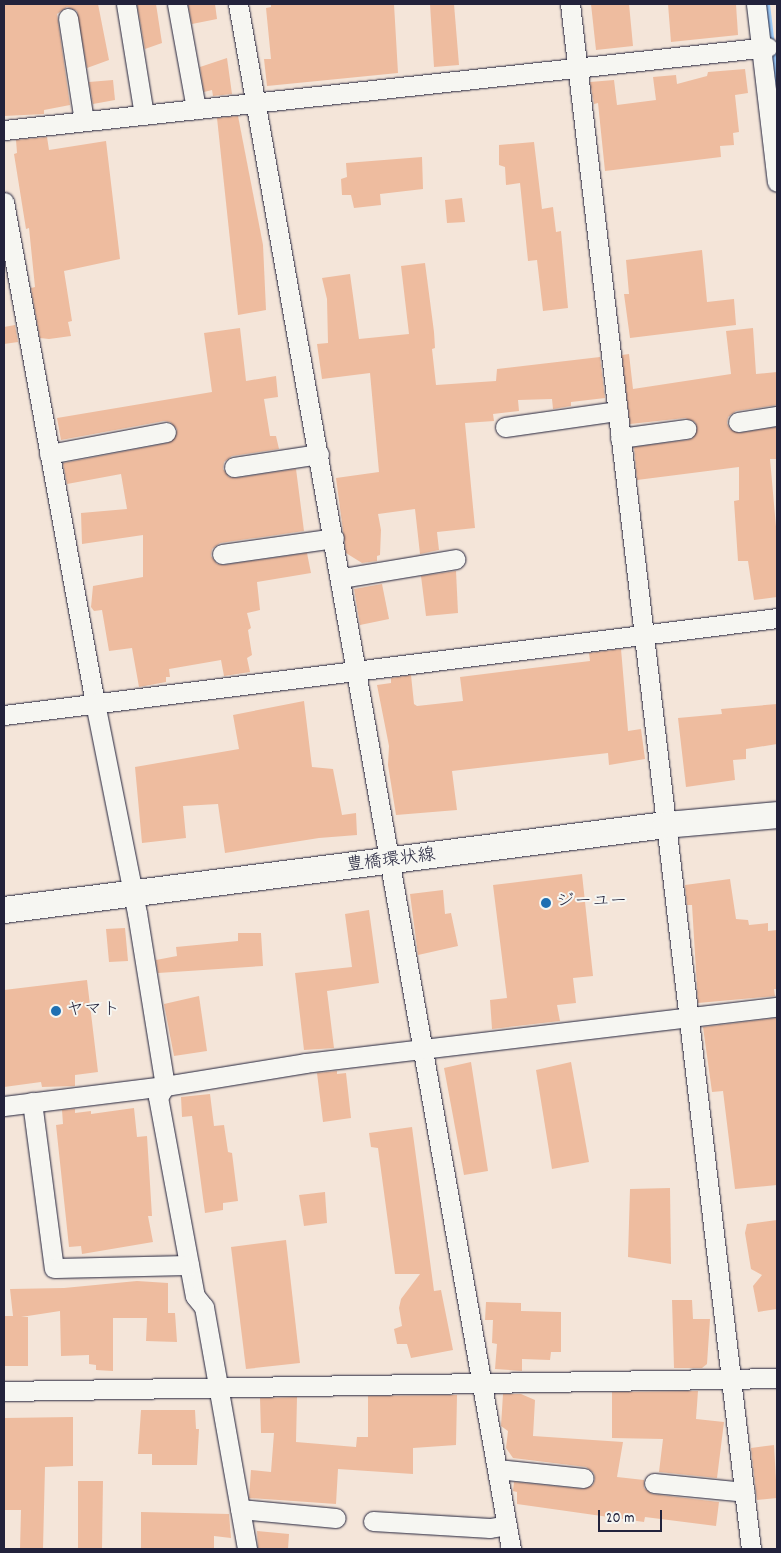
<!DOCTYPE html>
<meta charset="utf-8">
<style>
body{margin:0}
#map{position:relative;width:781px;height:1553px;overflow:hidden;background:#f4e5d9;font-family:Dekko,"Klee One",sans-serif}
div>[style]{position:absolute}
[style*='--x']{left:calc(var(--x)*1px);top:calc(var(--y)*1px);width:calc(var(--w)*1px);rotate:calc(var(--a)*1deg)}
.stream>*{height:6px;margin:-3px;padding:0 3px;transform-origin:3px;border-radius:3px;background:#9dcbf8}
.building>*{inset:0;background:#eebc9f}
.roads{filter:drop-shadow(0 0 1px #22223b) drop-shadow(0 0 1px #22223b)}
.minor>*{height:19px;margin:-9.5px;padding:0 9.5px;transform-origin:9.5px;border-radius:9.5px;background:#f6f6f2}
.secondary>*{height:26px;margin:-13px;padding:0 13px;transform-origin:13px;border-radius:13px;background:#f6f6f2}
.dots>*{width:14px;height:14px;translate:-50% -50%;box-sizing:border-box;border:2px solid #f6f6f2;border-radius:50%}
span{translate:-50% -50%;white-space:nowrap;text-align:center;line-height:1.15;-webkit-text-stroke:4px #f6f6f2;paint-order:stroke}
.street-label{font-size:18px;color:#22223b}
.poi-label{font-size:18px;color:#22223b}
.left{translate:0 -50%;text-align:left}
.frame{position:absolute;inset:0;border:5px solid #22223b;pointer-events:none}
.scale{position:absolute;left:598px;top:1510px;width:64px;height:22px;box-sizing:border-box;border:2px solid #22223b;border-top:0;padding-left:6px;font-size:15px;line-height:18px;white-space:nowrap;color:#22223b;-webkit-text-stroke:4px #f6f6f2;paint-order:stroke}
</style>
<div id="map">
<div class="stream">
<div style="--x:767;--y:4;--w:86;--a:83.3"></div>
</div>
<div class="building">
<div style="clip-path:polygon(4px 4px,98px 4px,109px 60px,87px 68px,77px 11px,67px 7px,57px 14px,70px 105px,44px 110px,44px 114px,4px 116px)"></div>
<div style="clip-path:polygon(137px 4px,156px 4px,162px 43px,145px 49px)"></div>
<div style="clip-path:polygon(188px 4px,215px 4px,217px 19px,192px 24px)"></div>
<div style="clip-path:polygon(271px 4px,394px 4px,398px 73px,267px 86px,264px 59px,271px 59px,266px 8px,271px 7px)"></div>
<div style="clip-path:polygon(430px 4px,454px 4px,459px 65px,434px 67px)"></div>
<div style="clip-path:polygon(591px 4px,629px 4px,633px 46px,596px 50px)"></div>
<div style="clip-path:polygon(668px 4px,736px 4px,738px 35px,671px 42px)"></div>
<div style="clip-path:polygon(227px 58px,232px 94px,213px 96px,212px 90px,204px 92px,200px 67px)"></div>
<div style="clip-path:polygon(745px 69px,748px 93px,735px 95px,739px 132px,733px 133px,734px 145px,720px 146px,721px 157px,605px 171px,598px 103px,594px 104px,590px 82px,614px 80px,617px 105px,656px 100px,653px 77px,676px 75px,677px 84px,707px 76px,708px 72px)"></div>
<div style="clip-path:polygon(113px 80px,115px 100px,93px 104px,89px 82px)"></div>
<div style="clip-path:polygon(238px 116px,263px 245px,266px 310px,238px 315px,217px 118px)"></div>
<div style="clip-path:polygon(47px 137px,49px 150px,106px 141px,120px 259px,64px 271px,72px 321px,68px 322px,71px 336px,49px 339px,40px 338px,31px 288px,35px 287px,29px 228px,26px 229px,14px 154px,17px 153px,16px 140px)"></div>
<div style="clip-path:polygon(534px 142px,542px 209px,553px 207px,556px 232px,561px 231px,568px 308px,543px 311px,537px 260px,528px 261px,520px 183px,506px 185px,505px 167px,499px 165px,499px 145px)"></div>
<div style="clip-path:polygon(422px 157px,423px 189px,380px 194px,381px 205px,354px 208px,351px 195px,342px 195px,341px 179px,347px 177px,346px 163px)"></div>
<div style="clip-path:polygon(462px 198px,465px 222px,447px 223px,445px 200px)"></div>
<div style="clip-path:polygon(702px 250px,707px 302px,734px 299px,736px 325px,630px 338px,624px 294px,629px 294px,626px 260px)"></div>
<div style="clip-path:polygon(425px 263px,434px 332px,435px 348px,432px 349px,436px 385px,496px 381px,497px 369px,600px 357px,605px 398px,571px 402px,571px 406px,553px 409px,552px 399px,518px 400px,519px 411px,493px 414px,494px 421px,465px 423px,475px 528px,437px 532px,439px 550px,420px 554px,415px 509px,378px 514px,381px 530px,380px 555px,377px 556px,377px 561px,362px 563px,346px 553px,336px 478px,379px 472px,370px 373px,322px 379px,317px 344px,328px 343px,327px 299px,322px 278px,350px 274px,359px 339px,409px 334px,401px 266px)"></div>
<div style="clip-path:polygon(15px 325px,18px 342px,4px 344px,4px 327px)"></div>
<div style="clip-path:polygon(240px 328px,246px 381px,276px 376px,278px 397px,264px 399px,270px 436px,276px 436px,279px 449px,232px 456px,224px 462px,223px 469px,229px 477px,236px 478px,296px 469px,304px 531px,220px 543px,212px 549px,211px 556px,217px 564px,224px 565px,307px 553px,311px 573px,257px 582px,260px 610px,247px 613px,251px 628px,248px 630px,252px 655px,247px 658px,250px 672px,224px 676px,221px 660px,169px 669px,170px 677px,166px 677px,166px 682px,139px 687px,132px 648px,109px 651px,102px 610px,94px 611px,91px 607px,93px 586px,143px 577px,143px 535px,82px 544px,81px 513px,127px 509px,121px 474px,67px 484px,63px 463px,168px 443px,176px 436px,177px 429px,170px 422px,164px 421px,61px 440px,57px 418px,212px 392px,204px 333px)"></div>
<div style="clip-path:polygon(753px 328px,756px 374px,777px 372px,777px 405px,736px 411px,728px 417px,727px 423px,730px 429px,739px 433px,777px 427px,777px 459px,770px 459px,777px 538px,777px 597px,754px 600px,748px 561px,738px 561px,734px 501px,739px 500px,739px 467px,637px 480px,634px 447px,688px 440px,693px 438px,697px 428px,695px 422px,685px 418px,630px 424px,622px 355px,629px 354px,633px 389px,731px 374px,726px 331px)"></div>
<div style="clip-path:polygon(456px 571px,458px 613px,426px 616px,421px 576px)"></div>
<div style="clip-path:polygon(382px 584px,389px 619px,360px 625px,354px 589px)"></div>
<div style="clip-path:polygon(621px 649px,628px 731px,641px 729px,645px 759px,609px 765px,608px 753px,452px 771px,457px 810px,396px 815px,388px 765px,389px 746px,377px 685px,391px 683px,391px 678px,411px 675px,414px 704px,417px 706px,463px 701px,460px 677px,590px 661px,589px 653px)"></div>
<div style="clip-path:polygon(304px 701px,312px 767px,333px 769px,342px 815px,356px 813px,357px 835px,319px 838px,225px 853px,218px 804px,183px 806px,186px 838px,142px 843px,135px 767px,239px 749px,233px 715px)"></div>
<div style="clip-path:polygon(777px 704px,777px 744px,746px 749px,746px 759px,733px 760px,735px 780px,686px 787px,678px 718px,722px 714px,721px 709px)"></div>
<div style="clip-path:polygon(582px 874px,593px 976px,573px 978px,576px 1003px,557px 1005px,560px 1021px,492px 1029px,490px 1000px,507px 998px,493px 885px)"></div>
<div style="clip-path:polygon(730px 879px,736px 919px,748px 920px,749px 925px,768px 923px,768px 931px,777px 930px,777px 989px,774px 989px,775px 996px,698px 1003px,692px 905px,687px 905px,685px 885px)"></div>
<div style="clip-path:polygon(443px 890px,445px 914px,451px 913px,458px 946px,418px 955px,410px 894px)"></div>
<div style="clip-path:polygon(369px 910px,379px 983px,327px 991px,334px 1048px,304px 1050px,295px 973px,352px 967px,345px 914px)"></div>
<div style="clip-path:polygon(125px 928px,128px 961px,109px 962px,106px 929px)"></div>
<div style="clip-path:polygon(238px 933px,261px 933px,263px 966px,158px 973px,156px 960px,177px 956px,176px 947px,238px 941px)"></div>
<div style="clip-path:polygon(87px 980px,98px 1072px,75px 1075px,75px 1086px,42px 1087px,41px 1082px,4px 1087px,4px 990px)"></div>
<div style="clip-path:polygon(199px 996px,207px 1051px,174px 1056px,164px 1004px)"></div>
<div style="clip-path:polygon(777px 1018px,777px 1185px,735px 1189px,723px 1091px,712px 1092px,703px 1027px)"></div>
<div style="clip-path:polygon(471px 1062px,488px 1171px,464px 1175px,444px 1068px)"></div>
<div style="clip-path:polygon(571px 1062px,589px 1162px,552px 1169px,536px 1070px)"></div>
<div style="clip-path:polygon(337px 1071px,337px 1074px,346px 1073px,351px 1118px,323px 1122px,317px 1073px)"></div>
<div style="clip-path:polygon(210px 1094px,214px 1126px,224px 1125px,228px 1152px,232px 1153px,238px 1201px,223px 1203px,223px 1210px,205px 1213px,192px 1116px,182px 1117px,181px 1097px)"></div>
<div style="clip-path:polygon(134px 1108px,137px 1137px,147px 1136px,152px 1216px,148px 1216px,153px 1242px,82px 1254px,81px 1246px,69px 1247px,56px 1125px,63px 1124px,62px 1110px,75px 1109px,75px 1113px,91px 1111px,91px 1114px)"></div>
<div style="clip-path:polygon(412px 1127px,434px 1291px,441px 1290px,453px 1350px,411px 1358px,407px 1344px,397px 1344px,394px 1329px,402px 1326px,399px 1308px,401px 1299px,420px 1274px,395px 1274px,378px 1148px,371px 1147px,369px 1133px)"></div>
<div style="clip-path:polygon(670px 1188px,671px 1264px,628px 1257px,630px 1189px)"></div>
<div style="clip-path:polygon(325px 1192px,327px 1223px,304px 1226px,299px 1195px)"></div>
<div style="clip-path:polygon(777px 1220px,777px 1309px,758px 1312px,753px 1286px,762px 1275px,751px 1269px,745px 1233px,747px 1224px)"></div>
<div style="clip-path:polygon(286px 1240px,300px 1363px,246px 1369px,231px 1247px)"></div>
<div style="clip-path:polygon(137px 1281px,168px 1283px,168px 1313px,175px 1313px,177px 1342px,146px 1341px,147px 1318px,113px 1318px,113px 1371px,96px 1370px,96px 1365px,89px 1364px,89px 1355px,61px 1356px,60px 1311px,21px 1317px,28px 1317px,28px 1366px,4px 1366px,4px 1316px,13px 1316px,10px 1289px,64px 1288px)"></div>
<div style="clip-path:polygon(672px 1300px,692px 1300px,693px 1319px,710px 1319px,707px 1364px,702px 1368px,674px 1368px)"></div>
<div style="clip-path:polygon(486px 1302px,521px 1303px,521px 1311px,561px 1312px,561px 1352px,551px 1352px,550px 1360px,522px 1359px,522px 1371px,495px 1369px,497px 1344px,492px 1343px,493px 1320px,485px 1320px)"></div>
<div style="clip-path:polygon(698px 1391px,696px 1419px,724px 1422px,717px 1478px,659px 1472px,663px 1439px,612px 1438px,612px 1392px)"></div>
<div style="clip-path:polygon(503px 1394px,521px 1394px,535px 1400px,533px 1436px,623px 1442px,617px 1477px,644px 1480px,644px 1488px,652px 1494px,719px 1502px,716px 1526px,645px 1517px,644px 1522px,517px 1504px,517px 1492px,513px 1491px,514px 1482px,583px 1489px,593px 1485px,595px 1479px,594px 1473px,586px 1467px,513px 1458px,506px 1448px,508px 1431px,501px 1426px)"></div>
<div style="clip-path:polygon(457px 1395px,456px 1445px,413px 1448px,413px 1474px,338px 1469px,336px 1504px,249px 1498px,251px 1470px,271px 1472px,274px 1433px,261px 1433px,260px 1398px,297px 1397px,296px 1442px,356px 1447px,357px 1437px,368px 1437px,368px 1396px)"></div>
<div style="clip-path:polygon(141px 1410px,195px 1410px,196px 1429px,199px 1429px,197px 1465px,152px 1465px,152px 1454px,138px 1454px)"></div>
<div style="clip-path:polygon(73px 1417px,73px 1466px,45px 1467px,43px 1549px,20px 1549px,21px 1510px,4px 1510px,4px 1418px)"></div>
<div style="clip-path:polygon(774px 1445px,777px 1498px,757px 1500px,751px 1448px)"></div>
<div style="clip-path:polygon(78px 1481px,103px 1481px,102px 1549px,78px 1549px)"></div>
<div style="clip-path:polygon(141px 1512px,229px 1514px,231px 1538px,214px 1536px,214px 1549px,141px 1549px)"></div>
<div style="clip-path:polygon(257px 1531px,289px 1534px,288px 1549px,258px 1549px)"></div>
</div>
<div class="roads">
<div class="minor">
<div style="--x:126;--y:4;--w:112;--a:80.8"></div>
<div style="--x:177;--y:4;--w:107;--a:79.7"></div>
<div style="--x:238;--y:4;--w:1569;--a:79.98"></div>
<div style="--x:570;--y:4;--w:1556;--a:83.32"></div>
<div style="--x:756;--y:4;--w:179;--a:83.3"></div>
<div style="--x:68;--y:18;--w:104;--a:81.2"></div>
<div style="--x:4;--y:130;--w:768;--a:-6.2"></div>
<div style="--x:4;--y:202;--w:509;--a:79.71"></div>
<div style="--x:95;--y:703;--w:214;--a:78.7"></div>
<div style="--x:137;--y:913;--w:175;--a:80.8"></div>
<div style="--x:165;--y:1086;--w:13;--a:122"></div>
<div style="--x:158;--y:1097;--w:202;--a:79.5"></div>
<div style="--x:195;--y:1296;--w:14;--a:51"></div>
<div style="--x:204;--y:1307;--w:246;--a:79.9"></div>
<div style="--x:738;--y:422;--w:39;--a:-9"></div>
<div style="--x:505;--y:427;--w:114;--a:-8.1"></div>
<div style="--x:620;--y:438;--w:67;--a:-7.8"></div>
<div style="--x:49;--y:454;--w:119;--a:-10.6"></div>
<div style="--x:234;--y:467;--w:86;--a:-8.7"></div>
<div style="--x:222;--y:554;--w:113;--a:-8.1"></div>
<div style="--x:342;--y:578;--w:115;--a:-9.5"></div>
<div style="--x:4;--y:715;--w:779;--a:-7.15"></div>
<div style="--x:32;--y:1102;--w:167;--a:82.5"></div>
<div style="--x:54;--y:1268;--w:135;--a:-1.3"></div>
<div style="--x:4;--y:1106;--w:162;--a:-7.1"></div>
<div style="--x:165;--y:1086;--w:142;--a:-9.3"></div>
<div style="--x:305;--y:1063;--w:475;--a:-6.8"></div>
<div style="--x:4;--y:1391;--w:773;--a:-0.96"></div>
<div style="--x:497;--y:1469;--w:87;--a:5.9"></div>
<div style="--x:654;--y:1483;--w:91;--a:5.6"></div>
<div style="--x:240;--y:1509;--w:96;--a:5.4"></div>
<div style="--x:373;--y:1521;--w:117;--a:3.4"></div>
<div style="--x:490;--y:1528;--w:17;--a:-10"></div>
</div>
<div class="secondary">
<div style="--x:4;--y:910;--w:667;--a:-7.32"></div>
<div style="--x:666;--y:825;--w:111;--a:-5.1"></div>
</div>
</div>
<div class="dots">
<div style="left:546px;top:903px;background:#1f6fb2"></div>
<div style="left:56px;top:1011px;background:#1f6fb2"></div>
</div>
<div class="street-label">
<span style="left:391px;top:862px;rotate:-7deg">豊橋環状線</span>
</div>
<div class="poi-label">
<span class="left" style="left:556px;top:903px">ジーユー</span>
<span class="left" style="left:66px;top:1011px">ヤマト</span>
</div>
<div class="frame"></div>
<div class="scale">20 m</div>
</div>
